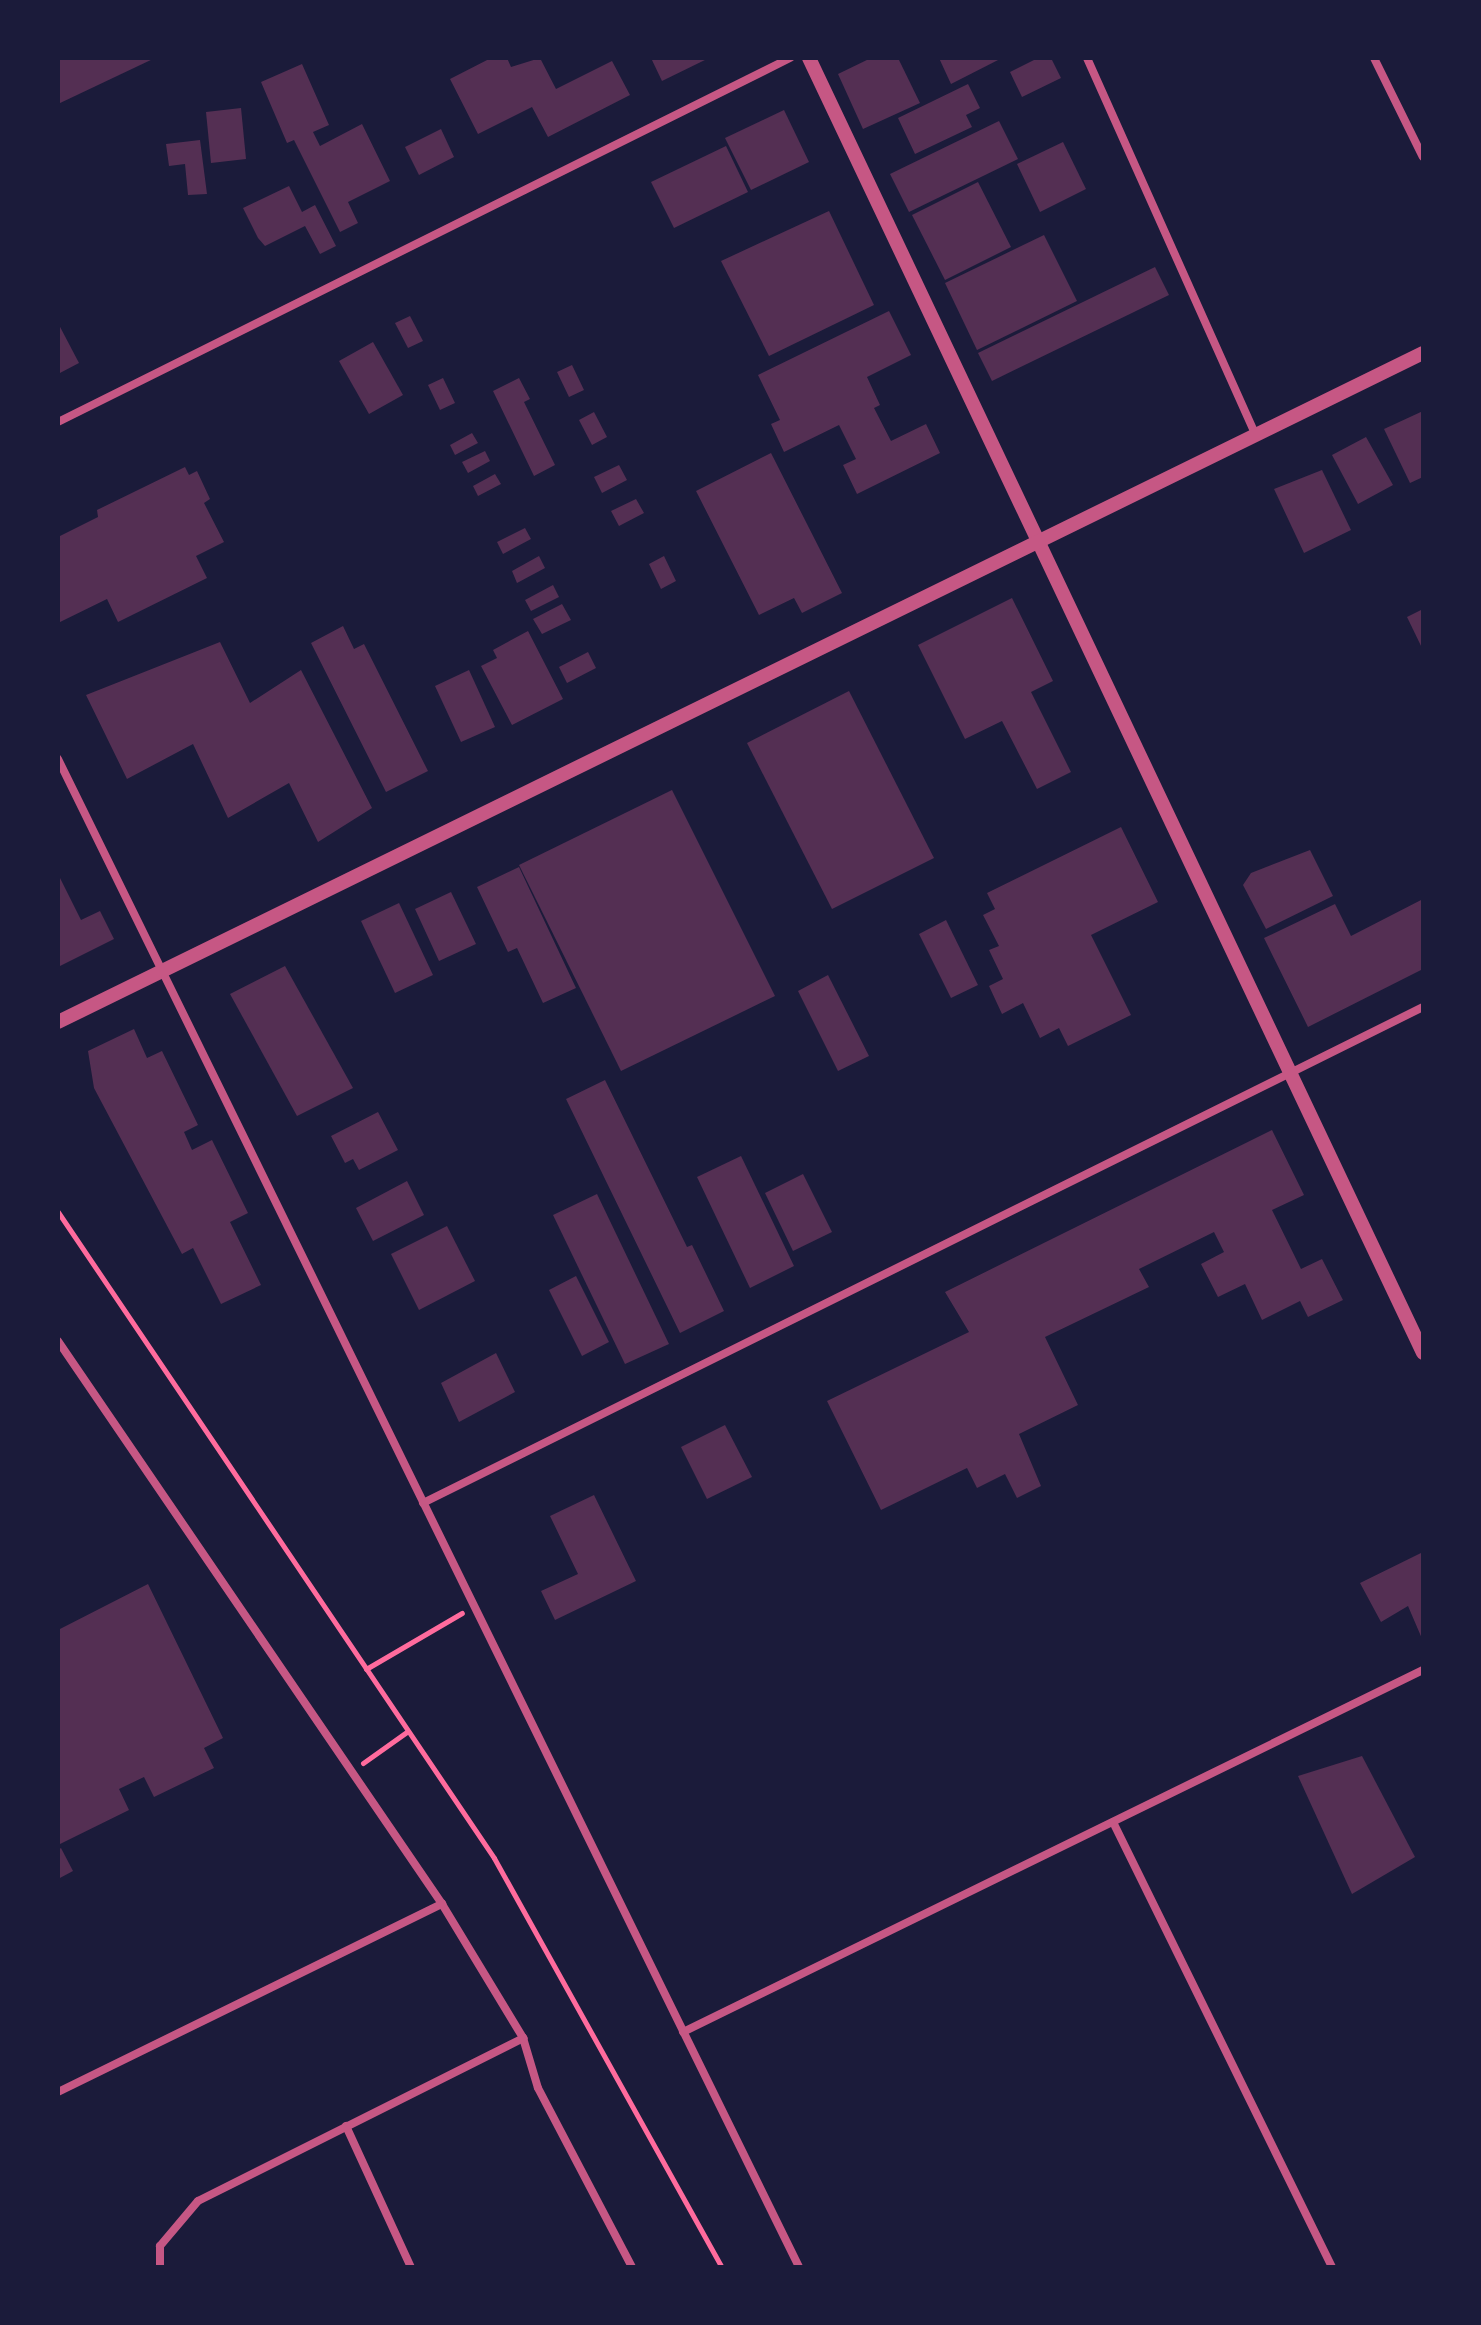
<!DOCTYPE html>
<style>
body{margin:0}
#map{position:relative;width:1481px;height:2325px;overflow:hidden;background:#1b1b3a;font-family:Figtree,sans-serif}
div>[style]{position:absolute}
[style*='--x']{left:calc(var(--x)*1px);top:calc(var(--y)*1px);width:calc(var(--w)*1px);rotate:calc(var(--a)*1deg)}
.building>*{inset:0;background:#542f53}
.path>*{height:5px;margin:-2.5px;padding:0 2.5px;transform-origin:2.5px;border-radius:2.5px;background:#ff6b9d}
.minor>*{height:8px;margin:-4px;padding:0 4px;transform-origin:4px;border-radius:4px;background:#c65784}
.tertiary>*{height:14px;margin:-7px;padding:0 7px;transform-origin:7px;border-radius:7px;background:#c65784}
span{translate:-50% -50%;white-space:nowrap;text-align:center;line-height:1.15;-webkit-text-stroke:6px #1b1b3a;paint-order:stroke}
.frame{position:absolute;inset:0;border:60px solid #1b1b3a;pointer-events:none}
</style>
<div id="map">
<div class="building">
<div style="clip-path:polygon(58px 58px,155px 58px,58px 104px)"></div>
<div style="clip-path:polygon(491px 58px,507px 58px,511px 67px,540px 58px,556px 89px,612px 61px,630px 95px,548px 137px,532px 107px,478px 134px,450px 79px)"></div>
<div style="clip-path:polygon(651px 58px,709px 58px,662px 81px)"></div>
<div style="clip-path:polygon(871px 58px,898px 58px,920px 103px,863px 129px,838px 74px)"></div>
<div style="clip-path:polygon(939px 58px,1002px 58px,951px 84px)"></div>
<div style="clip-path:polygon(1038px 58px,1051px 58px,1061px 78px,1022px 97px,1010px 72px)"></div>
<div style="clip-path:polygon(302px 64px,329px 125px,313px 132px,320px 146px,362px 124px,390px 181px,348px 202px,358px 223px,340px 232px,294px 140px,287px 143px,261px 82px)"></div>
<div style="clip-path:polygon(968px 84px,980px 108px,966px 115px,972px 127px,915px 154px,898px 118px)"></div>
<div style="clip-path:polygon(241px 108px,246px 159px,211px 163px,206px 112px)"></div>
<div style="clip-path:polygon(784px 110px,809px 162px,751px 190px,725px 138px)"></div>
<div style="clip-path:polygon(999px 121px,1018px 159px,909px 212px,890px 174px)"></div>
<div style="clip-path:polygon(441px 129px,454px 157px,419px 175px,405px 147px)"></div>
<div style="clip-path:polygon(200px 140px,207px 194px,188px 195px,185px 164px,169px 166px,166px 144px)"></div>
<div style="clip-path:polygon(1063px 142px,1086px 189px,1040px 212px,1017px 164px)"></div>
<div style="clip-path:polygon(726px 146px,748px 192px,674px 228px,651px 182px)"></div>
<div style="clip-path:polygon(978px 182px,1011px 247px,945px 280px,912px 215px)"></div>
<div style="clip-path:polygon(289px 186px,302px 212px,315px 205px,336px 246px,320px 254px,305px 226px,265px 246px,258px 238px,243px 208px)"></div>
<div style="clip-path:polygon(829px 211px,874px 305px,769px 356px,721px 261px)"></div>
<div style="clip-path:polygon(1044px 235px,1077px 301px,977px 350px,945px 283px)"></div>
<div style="clip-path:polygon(1155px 267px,1169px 295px,992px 381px,978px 353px)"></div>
<div style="clip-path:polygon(889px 311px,911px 355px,867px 377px,880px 405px,874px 408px,891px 441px,926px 424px,940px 453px,857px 494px,843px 465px,856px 459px,839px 425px,784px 452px,771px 424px,780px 420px,758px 375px)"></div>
<div style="clip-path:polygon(410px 316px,423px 341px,408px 348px,395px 323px)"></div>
<div style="clip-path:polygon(58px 323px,79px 363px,58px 374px)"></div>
<div style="clip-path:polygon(373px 342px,403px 395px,369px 414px,339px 361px)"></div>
<div style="clip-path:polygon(572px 365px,584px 390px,569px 397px,557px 372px)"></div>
<div style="clip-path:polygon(443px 378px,455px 403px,440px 410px,428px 385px)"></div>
<div style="clip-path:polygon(519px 378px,530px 399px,524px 402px,555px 465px,534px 476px,493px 391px)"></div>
<div style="clip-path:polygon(1423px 411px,1423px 477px,1410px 483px,1384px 429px)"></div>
<div style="clip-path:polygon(594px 412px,607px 437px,592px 445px,579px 420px)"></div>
<div style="clip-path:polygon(472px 433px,478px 443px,455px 455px,450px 445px)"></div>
<div style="clip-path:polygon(1366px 437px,1393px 485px,1358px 504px,1332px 455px)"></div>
<div style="clip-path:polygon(485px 451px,490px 461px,468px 473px,462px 462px)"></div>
<div style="clip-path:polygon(771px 453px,842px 593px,802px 613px,794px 598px,759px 615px,696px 491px)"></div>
<div style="clip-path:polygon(619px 465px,627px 480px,602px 493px,594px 477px)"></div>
<div style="clip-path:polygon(185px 467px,189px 475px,197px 471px,210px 499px,204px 503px,224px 542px,196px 556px,207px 578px,118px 622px,107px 599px,58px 623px,58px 537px,98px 517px,97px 510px)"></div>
<div style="clip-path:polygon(1322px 470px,1351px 530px,1304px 553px,1274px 489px)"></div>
<div style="clip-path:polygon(495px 474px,501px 484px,478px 496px,473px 486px)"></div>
<div style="clip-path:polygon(636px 499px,644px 513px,619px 526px,611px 511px)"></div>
<div style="clip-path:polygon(525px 528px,531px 539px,503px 554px,497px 542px)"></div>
<div style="clip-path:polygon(539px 556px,545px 568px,517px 583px,512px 571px)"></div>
<div style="clip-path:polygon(664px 556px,676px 581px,661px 589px,649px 564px)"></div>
<div style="clip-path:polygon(553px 585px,559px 597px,531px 611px,525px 600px)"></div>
<div style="clip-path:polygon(1012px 598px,1053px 681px,1031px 692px,1071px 772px,1037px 789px,1002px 721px,965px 739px,918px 645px)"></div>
<div style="clip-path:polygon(562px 604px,571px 620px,542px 634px,533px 619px)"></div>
<div style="clip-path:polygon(1423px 609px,1423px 650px,1407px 617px)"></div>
<div style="clip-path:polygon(343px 626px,354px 649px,364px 644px,428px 771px,386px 792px,311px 643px)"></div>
<div style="clip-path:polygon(528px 631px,563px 699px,512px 725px,481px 666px,497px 658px,493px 650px)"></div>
<div style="clip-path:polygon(220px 642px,250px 703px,301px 670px,372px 808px,318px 842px,289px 783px,228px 818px,193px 744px,127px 779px,86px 695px)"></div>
<div style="clip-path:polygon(588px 652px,596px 668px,567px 683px,559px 667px)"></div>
<div style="clip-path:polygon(469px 670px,495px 727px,461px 742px,435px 686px)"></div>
<div style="clip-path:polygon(849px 691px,934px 858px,832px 909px,747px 743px)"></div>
<div style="clip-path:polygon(672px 790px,775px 996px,621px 1071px,519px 865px)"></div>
<div style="clip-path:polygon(1121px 827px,1158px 902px,1091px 935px,1131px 1015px,1068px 1046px,1059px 1028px,1040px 1038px,1023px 1003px,1002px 1014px,989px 986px,1003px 979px,989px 950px,999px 946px,983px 915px,995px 909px,987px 893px)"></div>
<div style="clip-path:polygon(1310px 850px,1333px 896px,1266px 929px,1243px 885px,1251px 873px)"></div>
<div style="clip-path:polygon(519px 867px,576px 988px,543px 1003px,517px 948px,508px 952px,477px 887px)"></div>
<div style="clip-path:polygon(58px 874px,81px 920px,100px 911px,114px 939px,58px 967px)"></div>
<div style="clip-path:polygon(451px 892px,476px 944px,439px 961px,415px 909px)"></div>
<div style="clip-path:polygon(1423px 899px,1423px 969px,1308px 1027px,1264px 938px,1335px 904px,1351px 936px)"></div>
<div style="clip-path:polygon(399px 903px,433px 975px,395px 993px,361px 921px)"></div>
<div style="clip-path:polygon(946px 920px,978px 985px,951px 998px,919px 934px)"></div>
<div style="clip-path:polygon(285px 966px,353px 1088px,297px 1116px,230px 994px)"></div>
<div style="clip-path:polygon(828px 975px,869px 1056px,838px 1071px,798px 991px)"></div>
<div style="clip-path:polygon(134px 1029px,147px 1058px,162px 1051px,198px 1125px,184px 1132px,192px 1150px,212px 1140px,248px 1213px,230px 1222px,261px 1285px,221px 1304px,193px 1248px,182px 1254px,94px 1088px,88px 1051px)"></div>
<div style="clip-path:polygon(605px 1080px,687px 1247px,692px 1245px,724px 1311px,680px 1333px,566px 1099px)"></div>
<div style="clip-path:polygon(378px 1112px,398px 1150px,359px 1170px,353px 1159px,345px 1163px,331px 1136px)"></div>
<div style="clip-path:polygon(1272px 1130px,1304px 1195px,1272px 1210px,1301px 1269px,1322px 1259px,1343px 1300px,1308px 1317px,1300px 1301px,1262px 1320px,1245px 1284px,1218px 1297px,1201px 1264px,1224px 1252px,1214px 1232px,1139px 1269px,1149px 1287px,1045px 1337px,1078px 1405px,1019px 1434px,1041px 1486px,1017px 1498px,1005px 1474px,977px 1488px,967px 1468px,881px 1510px,827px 1401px,969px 1332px,945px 1292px)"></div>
<div style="clip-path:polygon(741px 1156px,794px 1266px,750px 1288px,697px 1177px)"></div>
<div style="clip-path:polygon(803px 1174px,832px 1232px,793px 1251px,765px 1193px)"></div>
<div style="clip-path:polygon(407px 1181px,424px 1215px,373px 1241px,356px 1208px)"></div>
<div style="clip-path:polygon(597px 1194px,669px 1344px,625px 1364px,553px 1215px)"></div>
<div style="clip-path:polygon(447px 1226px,475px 1281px,419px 1310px,391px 1254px)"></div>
<div style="clip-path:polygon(576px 1276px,609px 1342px,582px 1356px,549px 1290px)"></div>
<div style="clip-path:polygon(496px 1353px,515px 1392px,459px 1422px,441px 1383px)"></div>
<div style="clip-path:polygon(725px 1425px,752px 1477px,707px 1499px,681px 1447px)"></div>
<div style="clip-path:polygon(594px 1495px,636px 1581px,555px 1620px,541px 1591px,578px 1574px,550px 1516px)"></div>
<div style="clip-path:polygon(1423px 1552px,1423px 1641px,1408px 1606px,1381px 1622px,1360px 1583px)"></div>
<div style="clip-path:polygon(148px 1584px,223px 1738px,204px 1748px,214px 1768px,154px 1797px,144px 1777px,119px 1789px,129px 1810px,58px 1845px,58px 1630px)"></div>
<div style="clip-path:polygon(1362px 1756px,1415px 1857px,1352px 1894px,1298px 1776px)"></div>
<div style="clip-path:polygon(61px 1848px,73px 1871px,58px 1879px,58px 1850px)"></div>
</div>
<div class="path">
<div style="--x:58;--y:1212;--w:779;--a:55.98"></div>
<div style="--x:494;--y:1858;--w:468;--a:60.9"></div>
<div style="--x:366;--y:1669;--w:111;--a:-30.3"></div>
<div style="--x:363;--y:1763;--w:55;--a:-35.4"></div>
</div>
<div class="minor">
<div style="--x:1087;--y:58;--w:411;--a:65.9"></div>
<div style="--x:1374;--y:58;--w:110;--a:63.7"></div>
<div style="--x:58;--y:422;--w:818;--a:-26.44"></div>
<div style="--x:58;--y:759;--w:1680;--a:63.83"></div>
<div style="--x:58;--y:1341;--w:681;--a:55.7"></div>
<div style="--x:442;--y:1904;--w:157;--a:58.8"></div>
<div style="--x:523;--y:2038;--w:52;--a:73.3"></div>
<div style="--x:538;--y:2088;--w:202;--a:62.3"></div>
<div style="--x:423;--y:1503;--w:1116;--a:-26.38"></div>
<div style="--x:1113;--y:1822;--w:496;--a:63.8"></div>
<div style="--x:683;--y:2032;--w:824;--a:-26.07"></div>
<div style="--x:58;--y:2092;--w:428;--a:-26.1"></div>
<div style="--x:346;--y:2126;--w:155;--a:65.3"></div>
<div style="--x:160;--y:2267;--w:21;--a:-90"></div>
<div style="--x:160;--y:2246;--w:59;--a:-49.8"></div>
<div style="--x:198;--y:2201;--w:364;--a:-26.6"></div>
</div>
<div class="tertiary">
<div style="--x:809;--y:58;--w:1433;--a:64.63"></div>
<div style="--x:58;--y:1022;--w:1520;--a:-26.11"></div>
</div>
<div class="frame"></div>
</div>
